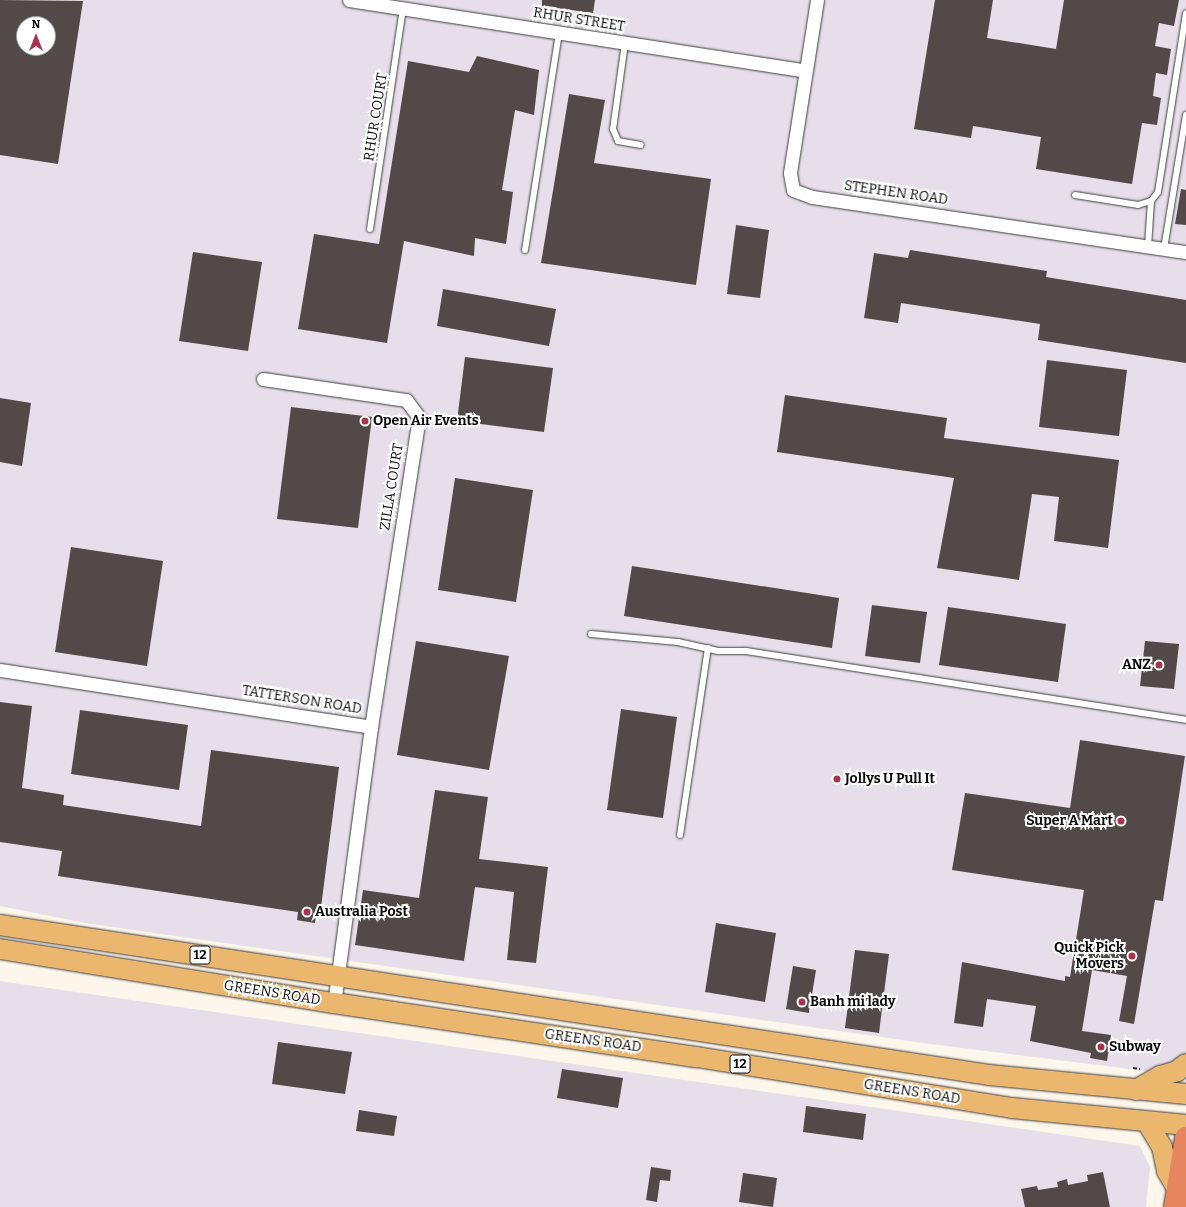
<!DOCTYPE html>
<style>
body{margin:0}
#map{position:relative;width:1186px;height:1207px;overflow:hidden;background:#fdf6ea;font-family:Bitter,serif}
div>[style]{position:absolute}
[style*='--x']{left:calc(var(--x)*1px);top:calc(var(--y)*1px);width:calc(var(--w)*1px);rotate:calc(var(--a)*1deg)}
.industrial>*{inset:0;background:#e6dfe9}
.building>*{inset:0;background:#524a48}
.path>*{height:2px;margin-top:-1px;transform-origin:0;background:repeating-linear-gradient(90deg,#2d2d2d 0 4px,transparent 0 6px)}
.roads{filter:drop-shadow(0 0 1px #3e3e3e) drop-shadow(0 0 1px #3e3e3e)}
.lane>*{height:6px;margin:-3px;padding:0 3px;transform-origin:3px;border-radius:3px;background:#fff}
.street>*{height:13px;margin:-6.5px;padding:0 6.5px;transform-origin:6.5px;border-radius:6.5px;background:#fff}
.primary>*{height:20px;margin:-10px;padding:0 10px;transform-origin:10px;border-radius:10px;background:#ebb66d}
.highway>*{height:22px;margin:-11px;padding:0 11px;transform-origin:11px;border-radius:11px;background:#e68560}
.dots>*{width:11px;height:11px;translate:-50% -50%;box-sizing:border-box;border:2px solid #fff;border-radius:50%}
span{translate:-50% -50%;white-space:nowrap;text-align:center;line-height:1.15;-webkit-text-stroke:4px #fff;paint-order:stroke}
.shield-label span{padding:1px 3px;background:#fff;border:1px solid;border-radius:3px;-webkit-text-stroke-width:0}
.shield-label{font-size:13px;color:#0b0b0b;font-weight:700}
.street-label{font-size:14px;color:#0b0b0b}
.poi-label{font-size:14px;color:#0b0b0b;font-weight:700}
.left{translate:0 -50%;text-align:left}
.right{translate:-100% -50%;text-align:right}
.north{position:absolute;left:16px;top:16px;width:40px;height:40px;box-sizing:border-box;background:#fff;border:1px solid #9d9d9d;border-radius:50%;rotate:0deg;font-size:11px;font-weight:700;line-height:16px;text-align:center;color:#0b0b0b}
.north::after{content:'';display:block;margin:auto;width:14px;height:18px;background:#ac314d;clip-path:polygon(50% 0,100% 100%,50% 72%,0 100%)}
</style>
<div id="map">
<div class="industrial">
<div style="clip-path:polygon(evenodd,0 0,1186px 0,1186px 1076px,923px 1043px,85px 923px,0 906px,0 0,24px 24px,48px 24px,48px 48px,24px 48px,24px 24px)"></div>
<div style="clip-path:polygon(0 981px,1140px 1146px,1150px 1167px,1146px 1207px,0 1207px)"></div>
</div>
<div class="building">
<div style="clip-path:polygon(evenodd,0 0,83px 1px,58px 164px,0 155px,0 0,24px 24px,48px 24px,48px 48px,24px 48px,24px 24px)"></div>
<div style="clip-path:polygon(542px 0,595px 0,593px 13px,542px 6px)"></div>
<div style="clip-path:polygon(935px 0,993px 0,987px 38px,1056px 49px,1064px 0,1179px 0,1174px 26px,1159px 23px,1155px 46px,1171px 49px,1167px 75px,1156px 73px,1153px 96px,1161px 98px,1157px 125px,1142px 123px,1132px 184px,1036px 169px,1041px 137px,973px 126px,971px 138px,914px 129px)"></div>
<div style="clip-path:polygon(477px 56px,539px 70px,534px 115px,515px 110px,502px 190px,513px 192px,506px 244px,475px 238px,474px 256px,404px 241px,387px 343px,298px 329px,314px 234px,379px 244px,408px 61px,469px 72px)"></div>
<div style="clip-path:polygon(569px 94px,605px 100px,594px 163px,711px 179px,696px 285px,541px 263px)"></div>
<div style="clip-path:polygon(1181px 189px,1186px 190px,1186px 225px,1175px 224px)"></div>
<div style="clip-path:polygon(736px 225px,769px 230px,760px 298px,727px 294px)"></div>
<div style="clip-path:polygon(910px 250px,1047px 271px,1046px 277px,1186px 300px,1186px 363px,1038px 340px,1040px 324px,901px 303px,898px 323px,864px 318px,874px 253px,908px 258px)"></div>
<div style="clip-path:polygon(193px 252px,262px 262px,248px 351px,179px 341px)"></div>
<div style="clip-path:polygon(443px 289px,556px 309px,549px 346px,437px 326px)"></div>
<div style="clip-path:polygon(465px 357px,553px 368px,544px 432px,457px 421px)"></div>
<div style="clip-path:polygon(1047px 360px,1127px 370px,1119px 436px,1039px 427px)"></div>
<div style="clip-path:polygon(785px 395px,947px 418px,944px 438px,1119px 460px,1108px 548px,1054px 541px,1059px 497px,1032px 494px,1019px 580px,937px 568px,954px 478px,777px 452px)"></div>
<div style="clip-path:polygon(0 398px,31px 403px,22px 466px,0 462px)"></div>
<div style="clip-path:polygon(291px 407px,372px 417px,358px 528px,277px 519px)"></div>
<div style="clip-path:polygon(455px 478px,533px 490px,516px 602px,438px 590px)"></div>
<div style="clip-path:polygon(71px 547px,163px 561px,147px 666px,55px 652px)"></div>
<div style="clip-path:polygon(632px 566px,839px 598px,832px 648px,624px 616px)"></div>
<div style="clip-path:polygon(872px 605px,927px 612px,920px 663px,865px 656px)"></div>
<div style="clip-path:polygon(948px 607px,1066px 624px,1058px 682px,939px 665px)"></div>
<div style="clip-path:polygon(416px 641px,509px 656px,489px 770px,397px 755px)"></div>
<div style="clip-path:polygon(1145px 641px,1179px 644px,1174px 689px,1140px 686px)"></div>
<div style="clip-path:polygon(0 702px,32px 706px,22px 788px,64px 795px,63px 805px,201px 826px,211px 750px,339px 767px,320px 915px,316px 914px,315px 923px,302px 921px,297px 920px,298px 912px,58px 876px,62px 851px,0 842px)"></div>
<div style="clip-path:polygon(621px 709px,677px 717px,663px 818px,607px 810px)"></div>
<div style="clip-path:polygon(80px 710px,188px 725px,179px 790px,71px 774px)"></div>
<div style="clip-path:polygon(1080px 740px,1185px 756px,1163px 901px,1155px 900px,1134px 1024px,1119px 1021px,1127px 976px,1092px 970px,1082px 1031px,1111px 1035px,1107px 1061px,1090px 1058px,1091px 1053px,1030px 1041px,1036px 1006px,987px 999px,983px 1027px,954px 1023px,962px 962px,1065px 981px,1065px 976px,1070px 977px,1084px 890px,952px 870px,965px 793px,1070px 808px)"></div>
<div style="clip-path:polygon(435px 790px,488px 797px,479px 859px,548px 867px,536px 963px,507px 960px,514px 892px,475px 887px,464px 961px,355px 945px,363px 890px,419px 898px)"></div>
<div style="clip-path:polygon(716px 923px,776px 933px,765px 1002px,705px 992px)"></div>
<div style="clip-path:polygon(855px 950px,889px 954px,879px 1033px,845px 1028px)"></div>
<div style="clip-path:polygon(793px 966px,816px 970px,809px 1013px,786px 1009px)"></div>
<div style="clip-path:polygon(278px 1042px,352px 1052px,345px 1094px,272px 1084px)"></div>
<div style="clip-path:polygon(562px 1069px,623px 1078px,618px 1108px,557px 1098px)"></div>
<div style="clip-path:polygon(806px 1106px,866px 1114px,863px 1140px,803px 1132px)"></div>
<div style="clip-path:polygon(359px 1110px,397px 1116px,394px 1136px,356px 1131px)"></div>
<div style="clip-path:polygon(651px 1167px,671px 1170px,670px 1181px,660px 1180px,657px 1202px,646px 1200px)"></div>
<div style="clip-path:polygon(1103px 1172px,1110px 1207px,1025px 1207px,1021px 1189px,1037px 1186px,1038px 1190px,1058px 1187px,1057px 1182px,1067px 1179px,1068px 1185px,1088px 1181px,1087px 1175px)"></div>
<div style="clip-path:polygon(743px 1173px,777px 1178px,773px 1207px,739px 1202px)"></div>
</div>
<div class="path">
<div style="--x:1133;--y:1068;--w:7;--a:8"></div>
</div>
<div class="roads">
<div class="lane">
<div style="--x:625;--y:43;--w:87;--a:97.9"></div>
<div style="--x:613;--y:129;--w:13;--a:67"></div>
<div style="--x:618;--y:141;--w:23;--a:10"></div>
<div style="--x:1075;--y:195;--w:64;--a:9"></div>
<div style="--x:1138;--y:205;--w:14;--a:-17"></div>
<div style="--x:1151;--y:201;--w:11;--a:-52"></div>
<div style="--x:1158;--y:192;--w:181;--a:-81.1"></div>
<div style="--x:370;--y:229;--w:222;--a:-81.5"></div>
<div style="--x:1148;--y:247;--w:46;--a:-86.3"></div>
<div style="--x:1164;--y:249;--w:136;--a:-80.7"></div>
<div style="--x:525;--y:250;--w:220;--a:-81.1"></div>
<div style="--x:591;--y:634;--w:87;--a:5.3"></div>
<div style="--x:678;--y:642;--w:41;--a:12.7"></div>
<div style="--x:718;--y:651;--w:28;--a:0"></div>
<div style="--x:746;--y:651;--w:445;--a:8.9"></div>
<div style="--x:680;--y:835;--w:189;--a:-81.5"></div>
</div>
<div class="street">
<div style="--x:349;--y:0;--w:461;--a:8.8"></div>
<div style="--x:817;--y:0;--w:175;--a:98.9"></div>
<div style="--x:790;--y:173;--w:17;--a:80"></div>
<div style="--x:793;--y:190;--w:20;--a:20"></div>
<div style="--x:812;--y:197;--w:378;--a:8.4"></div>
<div style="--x:263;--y:379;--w:145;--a:8.4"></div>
<div style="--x:406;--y:400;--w:21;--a:53"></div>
<div style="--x:419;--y:417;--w:314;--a:98.8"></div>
<div style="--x:0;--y:670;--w:375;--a:8.7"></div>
<div style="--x:371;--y:727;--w:278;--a:97.6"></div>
</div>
<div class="primary">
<div style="--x:0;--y:925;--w:1000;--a:8.62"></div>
<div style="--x:989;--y:1075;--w:198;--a:5.5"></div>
<div style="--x:0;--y:949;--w:338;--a:9.2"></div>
<div style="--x:334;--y:1003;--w:367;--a:8.5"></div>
<div style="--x:697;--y:1057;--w:319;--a:9.2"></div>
<div style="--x:1012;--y:1108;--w:175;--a:5.6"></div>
<div style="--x:1136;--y:1090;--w:28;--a:-30"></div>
<div style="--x:1160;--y:1076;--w:18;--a:-16"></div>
<div style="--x:1177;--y:1071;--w:11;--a:-38"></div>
<div style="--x:1147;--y:1122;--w:29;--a:59"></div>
<div style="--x:1162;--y:1147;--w:25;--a:78"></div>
<div style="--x:1167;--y:1171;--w:22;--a:60"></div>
</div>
<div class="highway">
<div style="--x:1175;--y:1207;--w:70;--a:-80.9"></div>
</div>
</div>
<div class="dots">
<div style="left:365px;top:421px;background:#ac314d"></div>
<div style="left:1159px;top:665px;background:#ac314d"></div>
<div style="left:837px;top:779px;background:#ac314d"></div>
<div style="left:1121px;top:821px;background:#ac314d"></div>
<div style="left:307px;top:912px;background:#ac314d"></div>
<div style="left:1132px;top:956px;background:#ac314d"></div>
<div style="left:802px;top:1002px;background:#ac314d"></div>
<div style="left:1101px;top:1047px;background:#ac314d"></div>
</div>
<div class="shield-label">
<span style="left:200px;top:955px">12</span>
<span style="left:740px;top:1064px">12</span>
</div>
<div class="street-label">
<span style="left:579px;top:20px;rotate:9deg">RHUR STREET</span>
<span style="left:376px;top:117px;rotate:-81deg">RHUR COURT</span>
<span style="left:896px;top:193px;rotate:8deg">STEPHEN ROAD</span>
<span style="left:392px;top:487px;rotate:-81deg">ZILLA COURT</span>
<span style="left:302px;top:700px;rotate:9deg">TATTERSON ROAD</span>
<span style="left:272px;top:993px;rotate:9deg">GREENS ROAD</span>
<span style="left:593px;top:1041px;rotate:8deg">GREENS ROAD</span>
<span style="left:912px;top:1092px;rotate:9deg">GREENS ROAD</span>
</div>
<div class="poi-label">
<span class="left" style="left:373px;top:421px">Open Air Events</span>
<span class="right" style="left:1151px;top:665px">ANZ</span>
<span class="left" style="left:845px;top:779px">Jollys U Pull It</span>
<span class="right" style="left:1113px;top:821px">Super A Mart</span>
<span class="left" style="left:315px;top:912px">Australia Post</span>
<span class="right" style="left:1124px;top:956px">Quick Pick<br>Movers</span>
<span class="left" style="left:810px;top:1002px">Banh mi lady</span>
<span class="left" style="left:1109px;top:1047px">Subway</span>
</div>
<div class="north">N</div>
</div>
